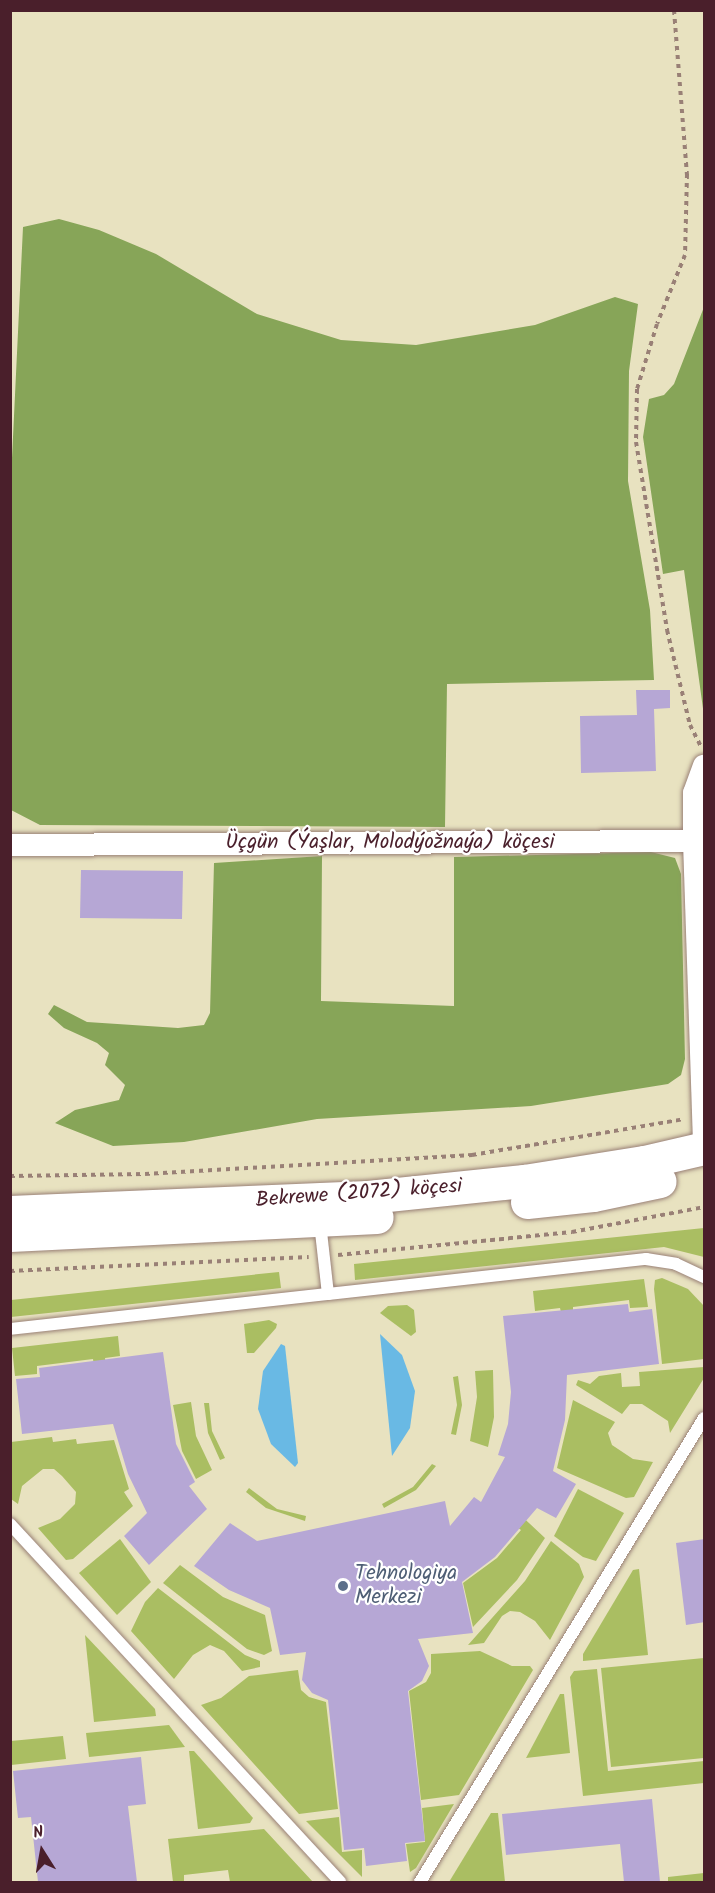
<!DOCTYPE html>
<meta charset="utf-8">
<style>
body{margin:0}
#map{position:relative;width:715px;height:1893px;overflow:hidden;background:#e8e2c0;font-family:Kalam,sans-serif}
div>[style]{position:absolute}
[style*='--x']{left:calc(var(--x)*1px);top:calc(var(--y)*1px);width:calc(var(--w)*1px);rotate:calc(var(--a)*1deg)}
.green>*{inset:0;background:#aabe62}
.forest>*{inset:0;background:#87a558}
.water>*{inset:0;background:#69b9e4}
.building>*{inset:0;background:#b6a7d5}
.path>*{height:4px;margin-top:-2px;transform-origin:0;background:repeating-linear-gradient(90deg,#998076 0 4.5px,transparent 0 9px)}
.roads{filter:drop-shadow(0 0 2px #998076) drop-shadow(0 0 2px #998076)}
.service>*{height:12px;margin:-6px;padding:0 6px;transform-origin:6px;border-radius:6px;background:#fff}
.minor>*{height:22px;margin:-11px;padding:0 11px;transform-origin:11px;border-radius:11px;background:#fff}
.secondary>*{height:33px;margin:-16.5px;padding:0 16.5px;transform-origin:16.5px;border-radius:16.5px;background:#fff}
.dots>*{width:16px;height:16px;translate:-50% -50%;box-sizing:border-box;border:3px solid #fff;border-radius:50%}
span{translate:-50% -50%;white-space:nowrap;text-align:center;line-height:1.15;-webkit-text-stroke:4.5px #fff;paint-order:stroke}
.street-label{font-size:21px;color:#4a1f2b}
.service-label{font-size:21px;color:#4e5e75}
.left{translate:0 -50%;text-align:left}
.frame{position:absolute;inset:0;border:12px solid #4a1f2b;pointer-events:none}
.north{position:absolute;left:12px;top:1821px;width:60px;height:60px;-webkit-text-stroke:4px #fff;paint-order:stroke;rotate:349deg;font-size:16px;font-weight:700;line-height:24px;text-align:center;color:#4a1f2b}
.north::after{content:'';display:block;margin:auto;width:21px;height:27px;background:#4a1f2b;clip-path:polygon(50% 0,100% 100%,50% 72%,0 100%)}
</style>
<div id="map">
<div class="green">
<div style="clip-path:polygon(704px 1228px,704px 1257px,664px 1247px,355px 1280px,354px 1264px)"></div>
<div style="clip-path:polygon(279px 1272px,281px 1288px,11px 1317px,11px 1300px)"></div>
<div style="clip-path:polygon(662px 1278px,688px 1289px,704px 1306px,704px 1359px,662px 1364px,654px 1289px,655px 1280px)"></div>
<div style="clip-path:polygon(644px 1279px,648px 1307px,630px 1308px,629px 1300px,573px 1307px,573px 1315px,562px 1316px,560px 1308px,535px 1311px,533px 1291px)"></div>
<div style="clip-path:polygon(407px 1305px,414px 1310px,416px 1332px,411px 1336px,380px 1313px,388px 1306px)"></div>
<div style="clip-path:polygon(269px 1320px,277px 1324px,276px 1328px,254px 1353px,247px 1353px,244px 1324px)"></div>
<div style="clip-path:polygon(118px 1336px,120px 1356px,105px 1358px,106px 1366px,94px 1367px,93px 1359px,37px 1366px,37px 1374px,15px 1376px,12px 1348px)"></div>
<div style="clip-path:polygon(704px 1367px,704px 1378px,670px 1433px,668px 1421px,642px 1404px,630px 1404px,622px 1414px,576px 1385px,578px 1380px,590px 1384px,599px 1376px,621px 1373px,622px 1387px,640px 1386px,639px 1372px)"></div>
<div style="clip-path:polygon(493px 1370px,494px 1417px,488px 1447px,470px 1441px,477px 1397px,475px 1371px)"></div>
<div style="clip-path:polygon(458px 1376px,462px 1405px,456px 1435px,451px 1434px,457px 1405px,453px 1377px)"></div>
<div style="clip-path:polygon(573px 1400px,615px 1422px,608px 1433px,612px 1445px,633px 1459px,653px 1462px,634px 1497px,626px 1498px,557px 1468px)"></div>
<div style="clip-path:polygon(191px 1402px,196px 1436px,212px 1470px,196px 1479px,182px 1451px,173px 1405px)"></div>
<div style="clip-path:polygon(204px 1403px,209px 1403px,212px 1431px,225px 1458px,220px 1460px,208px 1433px)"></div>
<div style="clip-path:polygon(52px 1437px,53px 1442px,76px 1439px,77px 1444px,114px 1440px,129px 1489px,124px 1492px,133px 1506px,73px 1559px,66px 1560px,38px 1528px,60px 1519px,75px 1504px,76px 1492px,62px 1476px,54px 1469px,43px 1469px,22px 1486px,18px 1504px,11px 1499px,11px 1442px)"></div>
<div style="clip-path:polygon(432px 1464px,436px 1466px,416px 1490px,384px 1508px,382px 1504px,413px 1487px)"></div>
<div style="clip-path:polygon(249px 1488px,277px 1509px,306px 1516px,305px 1521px,266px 1508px,246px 1492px)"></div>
<div style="clip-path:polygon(578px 1489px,624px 1513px,596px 1561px,583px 1557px,554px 1536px)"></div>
<div style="clip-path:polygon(514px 1509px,545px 1538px,517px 1580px,473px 1627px,463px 1583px,497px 1558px,521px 1530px,506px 1519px)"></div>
<div style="clip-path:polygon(120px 1539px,151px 1582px,117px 1615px,79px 1573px)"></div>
<div style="clip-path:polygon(551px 1541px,579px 1564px,584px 1577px,550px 1640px,535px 1621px,520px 1612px,510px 1611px,502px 1616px,484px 1643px,468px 1645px,525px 1581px)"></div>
<div style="clip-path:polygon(180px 1565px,223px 1597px,265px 1615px,272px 1651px,264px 1655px,247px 1649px,163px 1583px)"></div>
<div style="clip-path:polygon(639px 1569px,648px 1655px,583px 1661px,583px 1654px,633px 1570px)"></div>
<div style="clip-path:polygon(158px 1588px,245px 1655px,260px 1661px,260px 1667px,242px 1671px,224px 1651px,210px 1645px,193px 1655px,174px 1679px,131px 1631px,145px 1602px)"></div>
<div style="clip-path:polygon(85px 1635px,155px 1709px,156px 1716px,94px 1722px)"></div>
<div style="clip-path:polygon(480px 1651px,512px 1666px,530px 1666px,533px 1670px,459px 1795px,421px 1800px,409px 1691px,426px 1682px,431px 1673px,431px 1654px)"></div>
<div style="clip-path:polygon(704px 1658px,704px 1758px,611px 1767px,601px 1668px)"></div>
<div style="clip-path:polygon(597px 1669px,608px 1771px,704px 1761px,704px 1783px,583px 1796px,570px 1677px,574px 1671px)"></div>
<div style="clip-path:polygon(298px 1670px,301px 1690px,309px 1697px,326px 1702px,338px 1809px,299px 1814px,201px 1705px,221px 1698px,249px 1676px)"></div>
<div style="clip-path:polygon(560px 1694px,564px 1694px,570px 1753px,526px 1758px)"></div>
<div style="clip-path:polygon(169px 1725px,185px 1747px,89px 1757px,86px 1733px)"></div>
<div style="clip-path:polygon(63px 1736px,66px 1759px,11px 1765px,11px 1741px)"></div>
<div style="clip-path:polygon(189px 1751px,194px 1751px,253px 1818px,250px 1823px,198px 1829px)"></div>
<div style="clip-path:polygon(454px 1804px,416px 1868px,410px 1872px,406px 1844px,425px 1842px,422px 1808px)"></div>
<div style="clip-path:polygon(491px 1813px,498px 1813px,505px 1882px,449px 1882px)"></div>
<div style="clip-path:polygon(339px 1817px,342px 1852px,362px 1850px,362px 1877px,306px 1821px)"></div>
<div style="clip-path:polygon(264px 1829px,313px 1882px,230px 1882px,228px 1870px,184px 1875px,184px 1881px,173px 1882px,168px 1839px)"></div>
<div style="clip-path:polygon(704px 1873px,704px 1882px,668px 1882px,668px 1877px)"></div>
</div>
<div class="forest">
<div style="clip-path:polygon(59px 219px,99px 230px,156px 254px,257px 314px,341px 340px,416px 345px,535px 325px,615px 297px,638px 304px,629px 371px,628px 481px,650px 610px,654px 680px,447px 684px,445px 827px,40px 825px,11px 810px,10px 500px,23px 227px)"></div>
<div style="clip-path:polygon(704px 307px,704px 716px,684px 570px,663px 574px,643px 437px,649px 399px,664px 395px,674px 384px)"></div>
<div style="clip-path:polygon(651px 852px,675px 858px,681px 874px,685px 1059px,681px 1075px,668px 1084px,531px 1106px,317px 1119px,184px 1142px,113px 1146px,55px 1123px,75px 1110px,119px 1100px,125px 1085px,105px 1065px,109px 1053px,97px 1043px,64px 1028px,48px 1014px,54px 1005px,87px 1022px,178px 1028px,204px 1025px,210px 1013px,214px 863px,322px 856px,321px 1001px,454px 1006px,454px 857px)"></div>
</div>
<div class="water">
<div style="clip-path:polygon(380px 1334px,402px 1355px,415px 1391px,410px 1428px,392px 1456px)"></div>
<div style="clip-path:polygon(281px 1344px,285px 1346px,298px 1463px,295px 1467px,271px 1444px,258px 1409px,263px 1371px)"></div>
</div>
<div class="building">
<div style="clip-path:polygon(636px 690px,670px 690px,670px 708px,654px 709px,656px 771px,581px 773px,580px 716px,637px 715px)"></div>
<div style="clip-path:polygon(81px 870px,183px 871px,182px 919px,80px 918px)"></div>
<div style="clip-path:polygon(628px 1304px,629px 1312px,652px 1309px,659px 1364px,567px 1375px,565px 1420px,553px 1471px,576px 1484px,556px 1518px,537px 1508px,495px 1557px,462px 1582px,473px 1633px,418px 1639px,429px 1666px,422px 1681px,408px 1691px,425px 1841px,405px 1843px,407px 1861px,366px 1866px,364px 1848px,344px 1850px,328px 1700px,312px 1693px,302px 1680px,306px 1652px,280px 1655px,270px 1608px,229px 1590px,194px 1566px,230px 1523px,257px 1541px,445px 1501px,450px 1526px,474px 1497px,481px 1502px,505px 1457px,498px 1455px,508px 1424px,511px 1392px,503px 1316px)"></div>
<div style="clip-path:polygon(163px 1352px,176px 1444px,195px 1482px,189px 1486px,207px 1509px,149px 1565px,124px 1536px,147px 1513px,128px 1474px,113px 1424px,22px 1434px,16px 1379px,40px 1377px,39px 1368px)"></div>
<div style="clip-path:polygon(705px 1539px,705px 1622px,686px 1625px,676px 1543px)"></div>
<div style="clip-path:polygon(141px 1757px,146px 1804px,128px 1806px,137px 1882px,38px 1882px,31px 1817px,18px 1818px,13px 1771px)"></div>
<div style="clip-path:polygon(652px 1799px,660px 1882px,624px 1882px,620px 1844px,506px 1855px,502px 1814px)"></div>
</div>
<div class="path">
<div style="--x:674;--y:10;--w:165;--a:85.5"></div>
<div style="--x:687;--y:174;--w:81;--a:91.4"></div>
<div style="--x:685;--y:255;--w:74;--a:112.1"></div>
<div style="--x:657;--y:324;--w:68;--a:107.1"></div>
<div style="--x:637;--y:389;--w:53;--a:91.1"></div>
<div style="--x:636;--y:442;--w:191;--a:80.6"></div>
<div style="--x:667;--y:630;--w:98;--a:76.4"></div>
<div style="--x:690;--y:725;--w:25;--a:63"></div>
<div style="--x:10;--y:1176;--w:135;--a:-0.8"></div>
<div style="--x:145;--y:1174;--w:328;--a:-3.3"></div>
<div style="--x:472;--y:1155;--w:215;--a:-9.6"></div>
<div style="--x:338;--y:1255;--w:235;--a:-5.6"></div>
<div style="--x:572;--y:1232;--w:134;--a:-10.7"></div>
<div style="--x:10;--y:1271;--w:299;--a:-2.7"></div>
</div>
<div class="roads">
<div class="service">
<div style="--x:320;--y:1223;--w:71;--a:83.6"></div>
<div style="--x:328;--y:1294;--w:320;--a:-6.3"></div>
<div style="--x:646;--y:1259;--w:30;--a:9"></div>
<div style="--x:676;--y:1264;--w:31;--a:25"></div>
<div style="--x:10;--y:1329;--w:320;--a:-6.3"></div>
<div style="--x:10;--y:1524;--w:487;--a:47.3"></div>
<div style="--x:420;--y:1882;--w:544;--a:-58.53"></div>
</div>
<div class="minor">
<div style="--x:694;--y:841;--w:294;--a:88.1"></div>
<div style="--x:10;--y:845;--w:684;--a:-0.34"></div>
<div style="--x:694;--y:841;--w:48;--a:-90"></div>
<div style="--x:694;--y:793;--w:29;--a:-70"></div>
</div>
<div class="secondary">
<div style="--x:527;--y:1202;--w:66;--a:-6.1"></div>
<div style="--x:593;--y:1195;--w:68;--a:-11.8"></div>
<div style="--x:10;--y:1212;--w:358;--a:-2.4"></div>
<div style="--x:368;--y:1197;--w:157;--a:-5.9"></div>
<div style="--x:524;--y:1181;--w:121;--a:-9"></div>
<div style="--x:644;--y:1162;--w:62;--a:-13.1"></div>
<div style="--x:10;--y:1235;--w:367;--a:-2.8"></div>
</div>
</div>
<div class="dots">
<div style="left:343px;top:1586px;background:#5c6f8a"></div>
</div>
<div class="street-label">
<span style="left:390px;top:843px">Üçgün (Ýaşlar, Molodýožnaýa) köçesi</span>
<span style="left:359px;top:1194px;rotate:-4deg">Bekrewe (2072) köçesi</span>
</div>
<div class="service-label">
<span class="left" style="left:355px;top:1586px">Tehnologiya<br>Merkezi</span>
</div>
<div class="frame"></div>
<div class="north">N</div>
</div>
